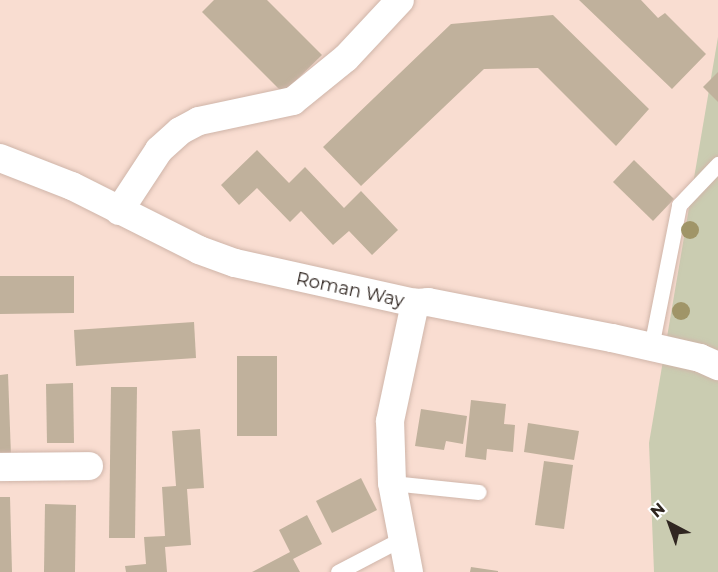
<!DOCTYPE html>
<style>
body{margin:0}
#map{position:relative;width:718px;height:572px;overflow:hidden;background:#f9ddd1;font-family:Montserrat,sans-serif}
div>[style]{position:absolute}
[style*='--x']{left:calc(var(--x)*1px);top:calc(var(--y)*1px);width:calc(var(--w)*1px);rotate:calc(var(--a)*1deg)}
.green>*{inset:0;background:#caccb1}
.building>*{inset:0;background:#c0b19c}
.roads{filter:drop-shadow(0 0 2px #cfb5a9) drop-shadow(0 0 2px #cfb5a9)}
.service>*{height:15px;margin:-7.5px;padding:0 7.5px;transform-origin:7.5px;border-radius:7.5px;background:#fff}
.minor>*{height:28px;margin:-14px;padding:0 14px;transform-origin:14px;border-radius:14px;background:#fff}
.trees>*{width:18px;height:18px;margin:-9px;border-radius:50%;background:#a09568}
span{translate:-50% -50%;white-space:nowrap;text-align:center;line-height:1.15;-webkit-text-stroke:5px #fff;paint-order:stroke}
.street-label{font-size:18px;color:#302621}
.north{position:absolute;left:640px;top:494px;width:60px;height:60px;-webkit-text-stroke:4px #fff;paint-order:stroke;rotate:319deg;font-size:16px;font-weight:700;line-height:24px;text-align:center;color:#302621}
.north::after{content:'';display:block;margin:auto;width:21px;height:27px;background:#302621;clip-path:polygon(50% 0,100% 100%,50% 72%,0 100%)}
</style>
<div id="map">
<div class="green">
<div style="clip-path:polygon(718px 37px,718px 572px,654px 572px,649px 443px)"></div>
</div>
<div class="building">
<div style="clip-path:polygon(214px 0,267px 0,322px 55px,283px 93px,202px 12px)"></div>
<div style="clip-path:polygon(579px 0,641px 0,658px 18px,665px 13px,706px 54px,672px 89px)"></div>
<div style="clip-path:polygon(553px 15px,649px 109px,616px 146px,538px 68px,484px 69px,361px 186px,323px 147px,451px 24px)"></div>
<div style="clip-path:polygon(718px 72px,718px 102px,703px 87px)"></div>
<div style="clip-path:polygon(257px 150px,289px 183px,305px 167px,344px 208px,361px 191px,398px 230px,372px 255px,349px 231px,333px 245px,301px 211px,290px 222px,257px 188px,239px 205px,221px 185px)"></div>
<div style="clip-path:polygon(634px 160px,674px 199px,653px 221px,613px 182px)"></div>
<div style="clip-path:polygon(0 276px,74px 276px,74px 313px,0 314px)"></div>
<div style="clip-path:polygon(194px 322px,196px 358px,76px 366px,74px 330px)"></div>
<div style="clip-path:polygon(237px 356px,277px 356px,277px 436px,237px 436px)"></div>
<div style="clip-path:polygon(8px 374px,11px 456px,0 456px,0 375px)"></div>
<div style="clip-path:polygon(73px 383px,74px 443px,47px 443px,46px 384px)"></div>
<div style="clip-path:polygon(111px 387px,137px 387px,135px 538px,109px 538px)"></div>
<div style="clip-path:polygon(471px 400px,506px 404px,504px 424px,515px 425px,513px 452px,487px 449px,486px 460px,465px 457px)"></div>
<div style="clip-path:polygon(421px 409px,467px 416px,463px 444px,446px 441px,444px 450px,415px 446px)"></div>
<div style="clip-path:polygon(528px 423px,579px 431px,574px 460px,524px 452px)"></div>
<div style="clip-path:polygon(200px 429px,204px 488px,187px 489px,191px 545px,165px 547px,167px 572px,126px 572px,125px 566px,146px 564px,144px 537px,165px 536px,162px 487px,176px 486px,172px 431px)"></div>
<div style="clip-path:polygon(544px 461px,573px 465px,564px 529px,535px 525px)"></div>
<div style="clip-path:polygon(361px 478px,377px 510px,332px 533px,316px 501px)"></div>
<div style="clip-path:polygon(0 497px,10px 497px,12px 572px,0 572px)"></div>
<div style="clip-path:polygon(45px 504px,76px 505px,75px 572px,44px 572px)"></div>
<div style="clip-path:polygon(307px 515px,322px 544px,293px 559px,300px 572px,252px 572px,290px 552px,279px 530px)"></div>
<div style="clip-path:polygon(471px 567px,498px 571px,498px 572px,470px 572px)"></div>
</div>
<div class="roads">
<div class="service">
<div style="--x:651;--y:347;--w:145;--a:-78.8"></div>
<div style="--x:679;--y:205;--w:57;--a:-46.4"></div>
<div style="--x:392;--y:483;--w:87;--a:5.9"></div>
<div style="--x:338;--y:572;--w:71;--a:-27.6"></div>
</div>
<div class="minor">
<div style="--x:0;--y:158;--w:77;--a:21.3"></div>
<div style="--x:72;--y:186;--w:142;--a:26.7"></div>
<div style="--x:199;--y:250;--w:38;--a:20"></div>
<div style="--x:235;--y:263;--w:184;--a:12.5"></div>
<div style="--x:415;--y:303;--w:13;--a:-4"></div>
<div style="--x:428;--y:302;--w:187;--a:11.1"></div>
<div style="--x:612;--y:338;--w:90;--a:12.8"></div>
<div style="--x:700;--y:358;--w:20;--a:24"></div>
<div style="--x:119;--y:211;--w:73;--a:-56.7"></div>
<div style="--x:159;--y:150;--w:28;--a:-42"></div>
<div style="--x:180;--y:131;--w:21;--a:-28"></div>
<div style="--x:199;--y:121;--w:96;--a:-12"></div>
<div style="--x:293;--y:101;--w:68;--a:-39.1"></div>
<div style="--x:346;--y:58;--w:79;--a:-47"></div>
<div style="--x:0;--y:467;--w:89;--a:-0.6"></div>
<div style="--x:409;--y:572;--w:91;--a:-100.8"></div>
<div style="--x:392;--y:483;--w:62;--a:-91.8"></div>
<div style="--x:390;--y:421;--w:121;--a:-78"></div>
</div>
</div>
<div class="trees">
<div style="left:690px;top:230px"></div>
<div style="left:681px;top:311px"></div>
</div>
<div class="street-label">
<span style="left:350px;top:290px;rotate:12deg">Roman Way</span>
</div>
<div class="north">N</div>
</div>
